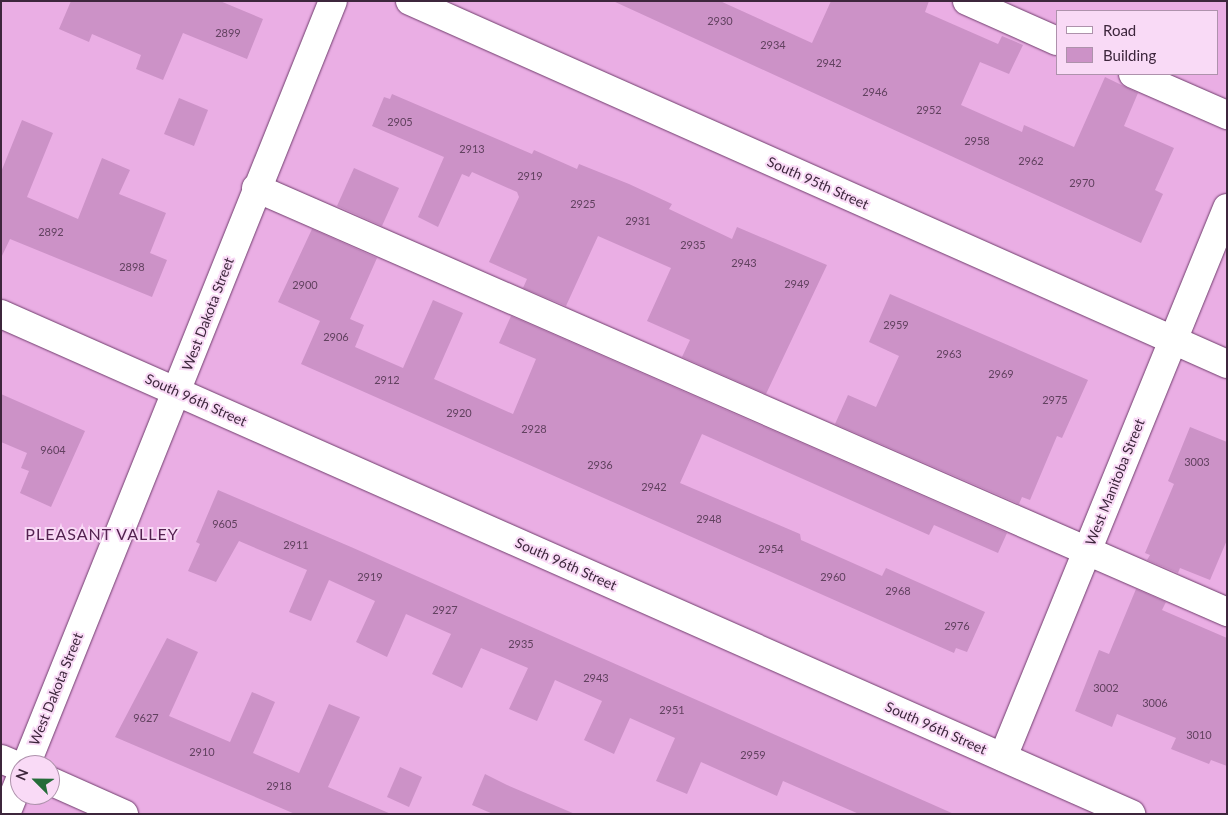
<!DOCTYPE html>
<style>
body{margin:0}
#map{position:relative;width:1228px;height:815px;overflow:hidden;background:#eaaee4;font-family:Lato,sans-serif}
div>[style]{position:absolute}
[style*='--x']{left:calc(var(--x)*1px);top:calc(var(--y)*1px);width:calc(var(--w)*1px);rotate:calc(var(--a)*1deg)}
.building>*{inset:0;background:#cc92c7}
.roads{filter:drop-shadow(0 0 1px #6f3c6c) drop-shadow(0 0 1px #6f3c6c)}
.minor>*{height:28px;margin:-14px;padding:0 14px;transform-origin:14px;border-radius:14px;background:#fff}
span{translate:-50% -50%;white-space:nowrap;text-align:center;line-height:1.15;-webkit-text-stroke:4px #f9daf6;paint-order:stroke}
.number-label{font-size:11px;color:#61415f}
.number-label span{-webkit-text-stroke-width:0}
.street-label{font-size:14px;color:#3d263c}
.quarter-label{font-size:16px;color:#532250;letter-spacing:1px}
.frame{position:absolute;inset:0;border:2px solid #3d263c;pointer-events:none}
.legend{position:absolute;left:1056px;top:10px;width:162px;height:65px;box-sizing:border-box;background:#f9daf6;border:1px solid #ae92ac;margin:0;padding:6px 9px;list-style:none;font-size:15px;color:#3d263c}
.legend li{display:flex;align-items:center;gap:10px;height:25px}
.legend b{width:25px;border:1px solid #ae92ac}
.north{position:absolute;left:10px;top:755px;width:50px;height:50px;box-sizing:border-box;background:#f9daf6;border:1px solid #ae92ac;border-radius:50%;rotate:293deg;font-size:14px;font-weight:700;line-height:20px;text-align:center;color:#3d263c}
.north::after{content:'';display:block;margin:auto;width:18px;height:22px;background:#256c39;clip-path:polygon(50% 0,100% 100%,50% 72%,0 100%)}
</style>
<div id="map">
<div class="building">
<div style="clip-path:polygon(71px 1px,220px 1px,263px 19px,247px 59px,183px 33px,163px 80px,136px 69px,141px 55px,92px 34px,89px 42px,59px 29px)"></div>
<div style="clip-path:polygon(613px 1px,720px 1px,812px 43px,831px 1px,929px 1px,925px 12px,998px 44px,1002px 36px,1023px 45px,1009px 74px,980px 62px,961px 105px,1022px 132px,1024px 125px,1074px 147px,1105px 77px,1138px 93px,1124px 126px,1174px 148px,1155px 190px,1163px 194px,1141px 243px)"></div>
<div style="clip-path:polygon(392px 94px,532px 154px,534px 150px,577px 169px,579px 164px,629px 184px,672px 204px,669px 209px,732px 239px,737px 227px,827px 265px,766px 394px,682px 357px,690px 340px,647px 321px,671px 268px,598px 236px,566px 306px,523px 288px,527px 279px,489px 262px,519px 197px,517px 192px,472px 172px,469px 177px,462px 174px,438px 227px,418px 217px,444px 157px,372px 126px,384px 97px,390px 99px)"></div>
<div style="clip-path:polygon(179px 98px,208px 110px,194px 146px,164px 134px)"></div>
<div style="clip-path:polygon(22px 120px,53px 133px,27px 197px,78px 219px,102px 158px,130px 170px,119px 194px,166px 213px,150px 253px,167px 260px,152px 297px,10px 239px,1px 258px,1px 172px)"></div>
<div style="clip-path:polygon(354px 168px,399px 188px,382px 226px,337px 206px)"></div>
<div style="clip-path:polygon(312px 229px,377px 258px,350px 319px,364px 325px,355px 347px,403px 368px,433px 300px,463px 313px,434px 379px,513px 414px,536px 359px,499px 343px,511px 316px,1007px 533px,998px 553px,934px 525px,929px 535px,702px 434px,680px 483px,800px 534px,801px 540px,882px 576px,886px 568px,985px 612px,967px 652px,956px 648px,954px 653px,301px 364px,320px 321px,278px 302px)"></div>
<div style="clip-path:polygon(890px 294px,1088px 380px,1062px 438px,1057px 436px,1030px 500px,1022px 497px,1019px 504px,835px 424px,848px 395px,876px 407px,899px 356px,869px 342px)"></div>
<div style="clip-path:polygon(1px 394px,85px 431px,51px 507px,20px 493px,29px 471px,21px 468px,27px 453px,1px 442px)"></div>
<div style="clip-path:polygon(1190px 427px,1227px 442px,1227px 540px,1210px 580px,1180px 568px,1178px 573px,1147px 560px,1150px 555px,1145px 553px,1174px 484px,1168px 481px)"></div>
<div style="clip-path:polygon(218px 490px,351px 547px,954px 814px,859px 814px,783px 781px,777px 796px,701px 762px,687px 794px,656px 781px,675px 738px,630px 718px,614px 754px,584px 740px,602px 701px,555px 680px,537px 721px,509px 709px,528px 668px,481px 648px,462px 688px,432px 674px,451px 634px,406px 614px,387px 657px,356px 642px,375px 601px,329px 580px,311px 621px,289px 612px,307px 570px,239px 541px,216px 582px,188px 571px,200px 544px,196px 542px)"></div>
<div style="clip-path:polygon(1136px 589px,1166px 602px,1162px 610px,1227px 638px,1227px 766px,1211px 760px,1209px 764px,1171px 749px,1176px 738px,1117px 714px,1112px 727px,1075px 711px,1099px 650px,1109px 654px)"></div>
<div style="clip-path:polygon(167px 638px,198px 652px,169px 716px,230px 742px,252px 692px,275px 702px,253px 753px,299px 773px,329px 704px,360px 717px,328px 787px,391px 814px,295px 814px,115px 737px)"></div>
<div style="clip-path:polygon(400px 767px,422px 777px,409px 807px,387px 797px)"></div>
<div style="clip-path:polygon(485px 774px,507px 785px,575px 814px,493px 814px,472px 805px)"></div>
</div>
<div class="roads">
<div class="minor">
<div style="--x:410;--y:1;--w:894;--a:23.96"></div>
<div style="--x:967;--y:1;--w:98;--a:24"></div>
<div style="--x:1133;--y:74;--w:103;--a:23.6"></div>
<div style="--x:256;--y:188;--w:1060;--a:23.59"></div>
<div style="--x:1;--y:314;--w:1236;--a:23.87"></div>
<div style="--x:1003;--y:757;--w:593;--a:-67.8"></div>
<div style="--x:1;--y:759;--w:21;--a:23"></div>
<div style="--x:26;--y:765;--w:823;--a:-68.11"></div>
<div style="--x:50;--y:781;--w:81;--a:24"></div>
<div style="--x:6;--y:814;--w:38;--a:-68"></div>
</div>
</div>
<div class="number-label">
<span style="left:720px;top:21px">2930</span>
<span style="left:228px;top:33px">2899</span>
<span style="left:773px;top:45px">2934</span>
<span style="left:829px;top:63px">2942</span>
<span style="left:875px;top:92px">2946</span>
<span style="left:929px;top:110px">2952</span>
<span style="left:400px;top:122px">2905</span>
<span style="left:977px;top:141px">2958</span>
<span style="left:472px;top:149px">2913</span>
<span style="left:1031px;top:161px">2962</span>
<span style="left:530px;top:176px">2919</span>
<span style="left:1082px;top:183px">2970</span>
<span style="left:583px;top:204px">2925</span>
<span style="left:638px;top:221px">2931</span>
<span style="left:51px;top:232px">2892</span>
<span style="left:693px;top:245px">2935</span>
<span style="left:744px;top:263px">2943</span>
<span style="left:132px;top:267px">2898</span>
<span style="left:797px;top:284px">2949</span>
<span style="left:305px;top:285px">2900</span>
<span style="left:896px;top:325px">2959</span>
<span style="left:336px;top:337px">2906</span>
<span style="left:949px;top:354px">2963</span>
<span style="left:1001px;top:374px">2969</span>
<span style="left:387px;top:380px">2912</span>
<span style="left:1055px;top:400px">2975</span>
<span style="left:459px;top:413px">2920</span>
<span style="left:534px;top:429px">2928</span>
<span style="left:53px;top:450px">9604</span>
<span style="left:1197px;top:462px">3003</span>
<span style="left:600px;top:465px">2936</span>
<span style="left:654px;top:487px">2942</span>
<span style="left:709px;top:519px">2948</span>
<span style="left:225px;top:524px">9605</span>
<span style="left:296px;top:545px">2911</span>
<span style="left:771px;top:549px">2954</span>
<span style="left:370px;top:577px">2919</span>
<span style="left:833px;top:577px">2960</span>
<span style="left:898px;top:591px">2968</span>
<span style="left:445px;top:610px">2927</span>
<span style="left:957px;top:626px">2976</span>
<span style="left:521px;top:644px">2935</span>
<span style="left:596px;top:678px">2943</span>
<span style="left:1106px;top:688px">3002</span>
<span style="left:1155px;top:703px">3006</span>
<span style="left:672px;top:710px">2951</span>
<span style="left:146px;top:718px">9627</span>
<span style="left:1199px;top:735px">3010</span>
<span style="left:202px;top:752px">2910</span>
<span style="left:753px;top:755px">2959</span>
<span style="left:279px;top:786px">2918</span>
</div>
<div class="street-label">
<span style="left:818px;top:183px;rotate:24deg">South 95th Street</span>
<span style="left:208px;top:314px;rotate:-69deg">West Dakota Street</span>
<span style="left:196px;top:400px;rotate:24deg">South 96th Street</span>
<span style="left:1115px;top:482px;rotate:-68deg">West Manitoba Street</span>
<span style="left:566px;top:564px;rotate:24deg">South 96th Street</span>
<span style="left:56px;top:689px;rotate:-68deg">West Dakota Street</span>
<span style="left:936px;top:728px;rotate:24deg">South 96th Street</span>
</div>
<div class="quarter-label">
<span style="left:102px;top:534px">PLEASANT VALLEY</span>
</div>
<div class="frame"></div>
<ul class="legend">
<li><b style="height:6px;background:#fff"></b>Road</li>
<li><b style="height:14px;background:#cc92c7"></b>Building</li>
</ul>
<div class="north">N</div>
</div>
